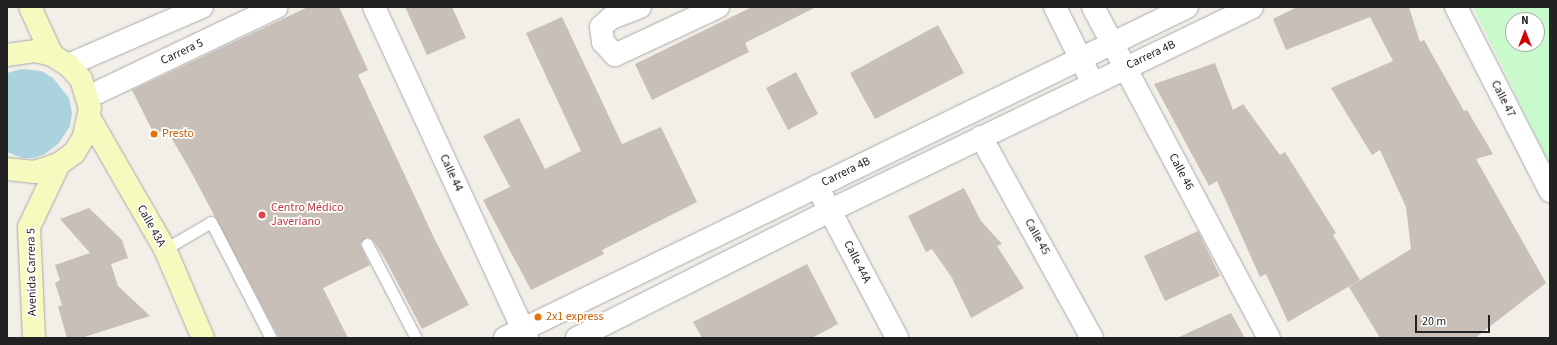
<!DOCTYPE html>
<meta charset="utf-8">
<style>
body{margin:0}
#map{position:relative;width:1557px;height:345px;overflow:hidden;background:#f2efe9;font-family:"Source Sans 3",sans-serif}
div>[style]{position:absolute}
[style*='--x']{left:calc(var(--x)*1px);top:calc(var(--y)*1px);width:calc(var(--w)*1px);rotate:calc(var(--a)*1deg)}
.park>*{inset:0;background:#c8facc}
.water>*{inset:0;background:#aad3df}
.building>*{inset:0;background:#c7bfb8}
.roads{filter:drop-shadow(0 0 1px #a9a9a9) drop-shadow(0 0 1px #a9a9a9)}
.service>*{height:11px;margin:-5.5px;padding:0 5.5px;transform-origin:5.5px;border-radius:5.5px;background:#fff}
.minor>*{height:22px;margin:-11px;padding:0 11px;transform-origin:11px;border-radius:11px;background:#fff}
.tertiary>*{height:22px;margin:-11px;padding:0 11px;transform-origin:11px;border-radius:11px;background:#fff}
.secondary>*{height:22px;margin:-11px;padding:0 11px;transform-origin:11px;border-radius:11px;background:#f7fabf}
.dots>*{width:11px;height:11px;translate:-50% -50%;box-sizing:border-box;border:2px solid #fff;border-radius:50%}
span{translate:-50% -50%;white-space:nowrap;text-align:center;line-height:1.15;-webkit-text-stroke:3.5px #fff;paint-order:stroke}
.street-label{font-size:12px;color:#222}
.food-label{font-size:12px;color:#c56008}
.left{translate:0 -50%;text-align:left}
.health-label{font-size:12px;color:#be3a42}
.frame{position:absolute;inset:0;border:8px solid #222;pointer-events:none}
.north{position:absolute;left:1505px;top:12px;width:40px;height:40px;box-sizing:border-box;background:#fff;border:1px solid #a7a7a7;border-radius:50%;rotate:0deg;font-size:11px;font-weight:700;line-height:16px;text-align:center;color:#222}
.north::after{content:'';display:block;margin:auto;width:14px;height:18px;background:#d40000;clip-path:polygon(50% 0,100% 100%,50% 72%,0 100%)}
.scale{position:absolute;left:1415px;top:315px;width:75px;height:18px;box-sizing:border-box;border:2px solid #222;border-top:0;padding-left:5px;font-size:12px;line-height:14px;white-space:nowrap;color:#222;-webkit-text-stroke:3px #fff;paint-order:stroke}
</style>
<div id="map">
<div class="park">
<div style="clip-path:polygon(evenodd,1473px 7px,1550px 7px,1550px 165px,1473px 7px,1513px 20px,1537px 20px,1537px 44px,1513px 44px,1513px 20px)"></div>
</div>
<div class="water">
<div style="clip-path:polygon(22px 69px,41px 71px,53px 78px,69px 98px,72px 113px,70px 126px,59px 143px,45px 154px,34px 158px,22px 158px,7px 152px,7px 73px)"></div>
</div>
<div class="building">
<div style="clip-path:polygon(308px 7px,339px 7px,368px 70px,358px 75px,435px 240px,469px 305px,422px 329px,385px 259px,373px 240px,367px 237px,360px 244px,370px 265px,323px 288px,348px 338px,279px 338px,189px 168px,166px 129px,154px 134px,132px 90px)"></div>
<div style="clip-path:polygon(405px 7px,452px 7px,466px 38px,427px 55px)"></div>
<div style="clip-path:polygon(752px 7px,816px 7px,745px 43px,749px 52px,652px 100px,635px 64px)"></div>
<div style="clip-path:polygon(1297px 7px,1409px 7px,1420px 42px,1424px 40px,1464px 111px,1467px 110px,1493px 154px,1476px 159px,1546px 283px,1475px 338px,1380px 338px,1349px 287px,1411px 249px,1406px 207px,1380px 150px,1372px 155px,1331px 88px,1393px 61px,1370px 17px,1286px 50px,1273px 19px)"></div>
<div style="clip-path:polygon(562px 17px,622px 144px,661px 127px,697px 202px,602px 250px,604px 254px,531px 290px,483px 200px,510px 187px,483px 136px,519px 118px,545px 169px,581px 151px,526px 33px)"></div>
<div style="clip-path:polygon(938px 25px,964px 73px,875px 119px,850px 73px)"></div>
<div style="clip-path:polygon(1215px 63px,1233px 110px,1243px 104px,1280px 155px,1285px 152px,1336px 233px,1333px 235px,1360px 280px,1288px 322px,1266px 274px,1260px 277px,1217px 181px,1209px 186px,1154px 84px)"></div>
<div style="clip-path:polygon(796px 72px,818px 114px,788px 130px,766px 88px)"></div>
<div style="clip-path:polygon(964px 188px,981px 221px,1002px 244px,997px 246px,1024px 288px,971px 318px,952px 278px,932px 249px,926px 252px,908px 216px)"></div>
<div style="clip-path:polygon(89px 208px,122px 240px,128px 258px,111px 264px,118px 286px,150px 316px,81px 338px,67px 338px,58px 307px,62px 305px,55px 283px,60px 280px,55px 265px,90px 253px,60px 219px)"></div>
<div style="clip-path:polygon(1198px 231px,1220px 276px,1165px 301px,1144px 256px)"></div>
<div style="clip-path:polygon(807px 264px,838px 324px,812px 338px,702px 338px,693px 322px)"></div>
<div style="clip-path:polygon(1231px 313px,1245px 338px,1177px 338px)"></div>
</div>
<div class="roads">
<div class="service">
<div style="--x:367;--y:244;--w:106;--a:62.5"></div>
<div style="--x:165;--y:249;--w:53;--a:-30.4"></div>
<div style="--x:211;--y:222;--w:131;--a:62.7"></div>
</div>
<div class="minor">
<div style="--x:640;--y:7;--w:31;--a:159"></div>
<div style="--x:611;--y:18;--w:13;--a:138"></div>
<div style="--x:601;--y:27;--w:15;--a:82"></div>
<div style="--x:603;--y:42;--w:18;--a:47"></div>
<div style="--x:615;--y:55;--w:114;--a:-25"></div>
<div style="--x:1055;--y:7;--w:84;--a:63.7"></div>
<div style="--x:1093;--y:7;--w:375;--a:62"></div>
<div style="--x:1456;--y:7;--w:207;--a:62.9"></div>
<div style="--x:981;--y:137;--w:230;--a:61.1"></div>
<div style="--x:817;--y:186;--w:172;--a:62.2"></div>
</div>
<div class="tertiary">
<div style="--x:374;--y:7;--w:365;--a:65.2"></div>
<div style="--x:68;--y:65;--w:146;--a:-23.4"></div>
<div style="--x:88;--y:97;--w:209;--a:-25.5"></div>
<div style="--x:505;--y:338;--w:758;--a:-25.89"></div>
<div style="--x:577;--y:338;--w:284;--a:-26.7"></div>
<div style="--x:831;--y:210;--w:467;--a:-25.7"></div>
</div>
<div class="secondary">
<div style="--x:30;--y:7;--w:53;--a:65.4"></div>
<div style="--x:7;--y:55;--w:28;--a:-8"></div>
<div style="--x:35;--y:51;--w:17;--a:13"></div>
<div style="--x:52;--y:55;--w:19;--a:32"></div>
<div style="--x:68;--y:65;--w:19;--a:47"></div>
<div style="--x:81;--y:79;--w:30;--a:73"></div>
<div style="--x:90;--y:108;--w:30;--a:102"></div>
<div style="--x:84;--y:137;--w:19;--a:122"></div>
<div style="--x:74;--y:153;--w:19;--a:144"></div>
<div style="--x:59;--y:164;--w:25;--a:162"></div>
<div style="--x:35;--y:172;--w:28;--a:-174"></div>
<div style="--x:90;--y:119;--w:150;--a:60"></div>
<div style="--x:165;--y:249;--w:97;--a:66.9"></div>
<div style="--x:34;--y:338;--w:111;--a:-92.6"></div>
<div style="--x:29;--y:227;--w:70;--a:-64.5"></div>
</div>
</div>
<div class="dots">
<div style="left:154px;top:134px;background:#e8710a"></div>
<div style="left:262px;top:215px;background:#e0444e"></div>
<div style="left:538px;top:317px;background:#e8710a"></div>
</div>
<div class="street-label">
<span style="left:182px;top:52px;rotate:-25deg">Carrera 5</span>
<span style="left:1151px;top:55px;rotate:-25deg">Carrera 4B</span>
<span style="left:1503px;top:99px;rotate:63deg">Calle 47</span>
<span style="left:846px;top:172px;rotate:-26deg">Carrera 4B</span>
<span style="left:1181px;top:172px;rotate:62deg">Calle 46</span>
<span style="left:451px;top:173px;rotate:65deg">Calle 44</span>
<span style="left:151px;top:226px;rotate:61deg">Calle 43A</span>
<span style="left:1037px;top:237px;rotate:61deg">Calle 45</span>
<span style="left:857px;top:262px;rotate:63deg">Calle 44A</span>
<span style="left:32px;top:272px;rotate:-91deg">Avenida Carrera 5</span>
</div>
<div class="food-label">
<span class="left" style="left:162px;top:134px">Presto</span>
<span class="left" style="left:546px;top:317px">2x1 express</span>
</div>
<div class="health-label">
<span class="left" style="left:271px;top:215px">Centro Médico<br>Javeriano</span>
</div>
<div class="frame"></div>
<div class="north">N</div>
<div class="scale">20 m</div>
</div>
